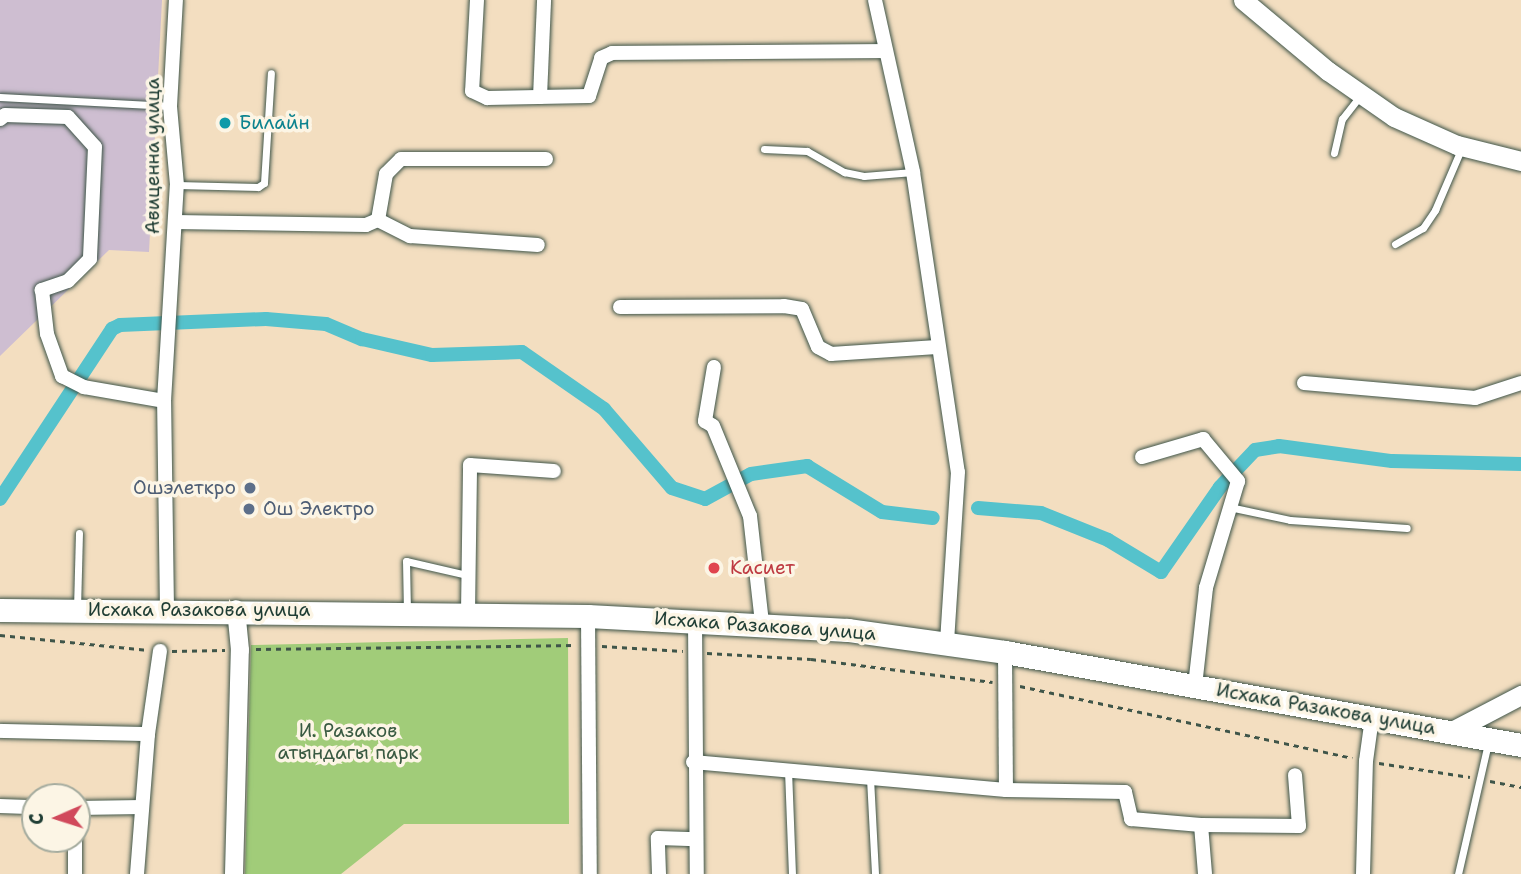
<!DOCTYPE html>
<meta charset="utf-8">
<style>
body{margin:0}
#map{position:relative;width:1521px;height:874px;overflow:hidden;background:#f3dec0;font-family:"Shantell Sans",sans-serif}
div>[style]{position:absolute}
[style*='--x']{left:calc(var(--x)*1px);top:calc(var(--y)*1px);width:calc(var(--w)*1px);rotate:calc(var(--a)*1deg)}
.industrial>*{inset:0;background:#cebed1}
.green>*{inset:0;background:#a1cc79}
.canal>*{height:14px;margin:-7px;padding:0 7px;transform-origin:7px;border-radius:7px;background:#55c2cc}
.path>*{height:2.5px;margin-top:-1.25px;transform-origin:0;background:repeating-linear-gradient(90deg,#3f5549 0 5px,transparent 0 10px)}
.roads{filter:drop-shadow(0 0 2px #3f5549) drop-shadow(0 0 2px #3f5549)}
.service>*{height:7px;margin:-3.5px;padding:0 3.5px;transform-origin:3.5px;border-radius:3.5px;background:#fff}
.minor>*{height:14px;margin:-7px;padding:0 7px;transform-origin:7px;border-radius:7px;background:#fff}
.tertiary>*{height:18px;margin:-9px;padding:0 9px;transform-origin:9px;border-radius:9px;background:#fff}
.secondary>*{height:19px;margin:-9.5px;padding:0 9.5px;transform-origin:9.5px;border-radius:9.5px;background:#fff}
.primary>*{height:23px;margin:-11.5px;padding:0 11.5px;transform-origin:11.5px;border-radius:11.5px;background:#fff}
.dots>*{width:19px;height:19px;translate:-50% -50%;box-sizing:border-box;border:4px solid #fcf5e5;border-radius:50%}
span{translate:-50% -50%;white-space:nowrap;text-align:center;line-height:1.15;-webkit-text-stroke:7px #fcf5e5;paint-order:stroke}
.culture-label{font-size:19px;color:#0d838f}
.left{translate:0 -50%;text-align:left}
.street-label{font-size:19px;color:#1f3d34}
.service-label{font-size:19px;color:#4e5e75}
.right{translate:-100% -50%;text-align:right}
.health-label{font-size:19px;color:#be3a42}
.park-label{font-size:19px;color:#395a42}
.north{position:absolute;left:21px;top:783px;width:70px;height:70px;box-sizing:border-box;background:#fcf5e5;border:2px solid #a4ab9e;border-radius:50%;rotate:267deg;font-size:19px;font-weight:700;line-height:28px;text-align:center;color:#1f3d34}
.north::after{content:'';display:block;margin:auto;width:24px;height:32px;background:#d1495b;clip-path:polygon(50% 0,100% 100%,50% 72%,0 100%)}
</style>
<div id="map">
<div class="industrial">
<div style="clip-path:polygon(0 0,162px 0,149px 252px,109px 250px,0 356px)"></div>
</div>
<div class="green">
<div style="clip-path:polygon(568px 638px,569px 824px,404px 824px,341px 874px,245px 874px,251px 645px)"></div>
</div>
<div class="canal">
<div style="--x:0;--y:499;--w:204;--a:-56.6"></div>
<div style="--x:112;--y:329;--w:9;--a:-27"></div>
<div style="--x:120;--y:325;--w:146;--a:-2.4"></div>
<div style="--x:266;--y:319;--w:60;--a:4.8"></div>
<div style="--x:326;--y:324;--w:39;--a:23"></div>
<div style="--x:362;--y:339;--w:72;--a:12.9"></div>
<div style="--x:432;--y:355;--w:90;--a:-1.9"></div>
<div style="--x:522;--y:352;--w:100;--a:34.8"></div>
<div style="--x:604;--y:409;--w:104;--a:49.3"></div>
<div style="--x:672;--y:488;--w:35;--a:18"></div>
<div style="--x:705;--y:499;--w:52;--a:-28.5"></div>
<div style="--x:751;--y:474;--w:57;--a:-8.1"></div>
<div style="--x:807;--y:466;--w:88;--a:31.5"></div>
<div style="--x:882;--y:512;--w:51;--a:6.7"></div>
<div style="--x:978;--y:508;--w:63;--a:4.5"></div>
<div style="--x:1041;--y:513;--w:72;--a:21.9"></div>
<div style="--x:1108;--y:540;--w:62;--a:31.1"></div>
<div style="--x:1161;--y:572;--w:103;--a:-55.2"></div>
<div style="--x:1220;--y:487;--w:51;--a:-46.6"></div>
<div style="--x:1255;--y:450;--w:24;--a:-9"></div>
<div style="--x:1279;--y:446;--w:114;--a:7.6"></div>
<div style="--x:1392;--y:461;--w:129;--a:1.3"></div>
</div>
<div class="path">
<div style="--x:0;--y:635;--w:149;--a:5.8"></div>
<div style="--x:602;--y:646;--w:81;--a:3.5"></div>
<div style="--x:256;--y:649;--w:319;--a:-0.7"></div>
<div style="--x:172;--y:651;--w:53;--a:-1.1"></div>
<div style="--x:707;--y:653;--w:104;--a:3.3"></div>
<div style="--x:811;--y:659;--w:183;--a:7.2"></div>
<div style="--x:1020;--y:686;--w:340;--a:12.2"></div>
<div style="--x:1379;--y:763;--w:92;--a:8.7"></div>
<div style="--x:1490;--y:781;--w:32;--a:11"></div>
</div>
<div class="roads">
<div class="service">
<div style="--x:0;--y:97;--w:170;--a:3"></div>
<div style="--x:764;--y:149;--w:43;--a:2.7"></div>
<div style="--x:807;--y:151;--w:43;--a:29.6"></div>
<div style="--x:844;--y:172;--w:20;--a:11"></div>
<div style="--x:864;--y:176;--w:49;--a:-4.7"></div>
<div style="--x:1334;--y:153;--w:35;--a:-77"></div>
<div style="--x:1342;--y:119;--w:31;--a:-52"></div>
<div style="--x:177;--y:185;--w:81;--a:1.4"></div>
<div style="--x:258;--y:187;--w:7;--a:-34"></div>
<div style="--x:264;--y:183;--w:110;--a:-86.4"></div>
<div style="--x:1395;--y:244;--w:32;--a:-30"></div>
<div style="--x:1423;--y:228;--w:22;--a:-56"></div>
<div style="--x:1435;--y:210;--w:69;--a:-66.8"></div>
<div style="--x:1234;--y:508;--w:57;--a:12.1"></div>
<div style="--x:1290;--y:520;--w:117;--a:3.9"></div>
<div style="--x:77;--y:609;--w:76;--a:-88.5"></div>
<div style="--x:407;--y:612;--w:51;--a:-91.1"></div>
<div style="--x:406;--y:561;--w:63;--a:12.9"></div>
<div style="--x:788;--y:770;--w:104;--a:87.8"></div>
<div style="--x:870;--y:778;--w:96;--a:87"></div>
<div style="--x:1458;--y:874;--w:134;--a:-77.1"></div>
</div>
<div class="minor">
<div style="--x:477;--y:0;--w:91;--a:93.1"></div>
<div style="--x:472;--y:91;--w:17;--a:25"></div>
<div style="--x:487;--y:98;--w:102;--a:-1.1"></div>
<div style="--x:589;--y:96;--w:40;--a:-72"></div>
<div style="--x:601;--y:58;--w:12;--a:-24"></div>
<div style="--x:612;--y:53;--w:272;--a:-0.4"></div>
<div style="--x:875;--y:0;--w:176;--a:77.5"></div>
<div style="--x:913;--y:172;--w:303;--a:81.5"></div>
<div style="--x:958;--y:472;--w:171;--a:93.7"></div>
<div style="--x:540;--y:97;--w:97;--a:-87.6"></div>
<div style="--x:0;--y:119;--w:6;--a:-39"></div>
<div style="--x:5;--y:115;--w:63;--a:1.8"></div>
<div style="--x:68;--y:117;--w:40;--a:48"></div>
<div style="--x:95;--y:147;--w:112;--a:92.6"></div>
<div style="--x:90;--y:259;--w:31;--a:135"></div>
<div style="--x:68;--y:281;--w:28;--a:161"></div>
<div style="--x:42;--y:290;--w:44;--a:83.5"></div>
<div style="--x:47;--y:334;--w:45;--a:70.3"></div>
<div style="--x:62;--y:376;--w:25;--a:27"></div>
<div style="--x:84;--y:387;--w:81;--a:9.9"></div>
<div style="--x:378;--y:220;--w:36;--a:27"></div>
<div style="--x:410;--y:236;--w:128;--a:4"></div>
<div style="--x:175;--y:222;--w:191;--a:0.9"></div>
<div style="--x:366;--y:225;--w:13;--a:-23"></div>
<div style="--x:378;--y:220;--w:47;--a:-80.1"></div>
<div style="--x:386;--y:174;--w:21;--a:-45"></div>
<div style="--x:401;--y:159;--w:145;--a:0"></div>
<div style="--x:620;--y:307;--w:164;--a:-0.3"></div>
<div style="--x:784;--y:306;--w:18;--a:9"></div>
<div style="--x:802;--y:309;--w:41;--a:67.2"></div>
<div style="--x:818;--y:347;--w:15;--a:28"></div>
<div style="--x:831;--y:354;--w:106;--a:-3.8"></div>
<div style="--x:714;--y:367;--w:55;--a:99.5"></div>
<div style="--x:705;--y:421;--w:9;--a:32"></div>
<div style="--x:713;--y:426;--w:97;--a:67.7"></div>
<div style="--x:750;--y:516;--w:108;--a:83.6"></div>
<div style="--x:1304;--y:383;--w:172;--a:5"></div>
<div style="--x:1475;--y:398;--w:48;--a:-18.1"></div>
<div style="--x:1142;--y:457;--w:64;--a:-16.4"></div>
<div style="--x:1203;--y:439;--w:55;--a:50.2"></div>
<div style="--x:1238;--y:481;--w:112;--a:106.7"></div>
<div style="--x:1206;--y:588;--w:99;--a:96.4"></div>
<div style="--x:167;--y:610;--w:209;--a:-90.8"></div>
<div style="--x:164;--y:401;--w:216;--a:-86.6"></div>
<div style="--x:177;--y:185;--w:79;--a:-95.1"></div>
<div style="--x:170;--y:106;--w:106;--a:-86.8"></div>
<div style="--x:468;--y:613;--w:148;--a:-89.2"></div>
<div style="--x:470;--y:465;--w:84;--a:4.1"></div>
<div style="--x:588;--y:616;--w:258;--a:89.6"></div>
<div style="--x:695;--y:619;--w:255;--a:89.6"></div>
<div style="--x:1005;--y:652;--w:138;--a:89.6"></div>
<div style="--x:0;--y:731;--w:148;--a:1.2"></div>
<div style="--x:693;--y:762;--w:314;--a:5.1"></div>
<div style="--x:1006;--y:790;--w:119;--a:1"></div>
<div style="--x:1125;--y:792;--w:28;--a:77"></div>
<div style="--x:1131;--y:819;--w:70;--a:4.9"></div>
<div style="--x:1201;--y:825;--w:98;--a:0.6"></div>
<div style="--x:1299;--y:826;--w:51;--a:-94.5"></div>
<div style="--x:0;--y:806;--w:35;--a:2"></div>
<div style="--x:77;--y:808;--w:65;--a:-0.9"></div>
<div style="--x:1201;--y:825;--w:49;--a:85.3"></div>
<div style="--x:75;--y:839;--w:35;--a:90"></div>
<div style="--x:137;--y:874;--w:140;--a:-85.5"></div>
<div style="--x:148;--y:734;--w:84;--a:-81.8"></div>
<div style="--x:659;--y:874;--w:36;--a:-92"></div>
<div style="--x:658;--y:838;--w:38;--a:2"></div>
<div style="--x:1363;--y:874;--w:113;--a:-88.5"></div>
<div style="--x:1366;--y:761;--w:43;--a:-82.1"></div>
</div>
<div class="tertiary">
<div style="--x:234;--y:874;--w:224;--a:-88.5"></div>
<div style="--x:240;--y:650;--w:41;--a:-95.6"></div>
</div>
<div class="secondary">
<div style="--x:1243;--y:0;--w:111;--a:39.9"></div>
<div style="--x:1328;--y:71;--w:80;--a:34.9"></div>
<div style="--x:1394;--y:117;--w:69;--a:24"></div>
<div style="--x:1457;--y:145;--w:66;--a:14"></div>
<div style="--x:1452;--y:731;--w:78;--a:-27.6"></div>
</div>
<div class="primary">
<div style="--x:0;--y:610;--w:588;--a:0.58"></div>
<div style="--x:588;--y:616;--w:260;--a:3.1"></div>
<div style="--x:848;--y:630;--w:159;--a:8"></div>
<div style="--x:1005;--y:652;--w:524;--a:10.22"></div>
</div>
</div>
<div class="dots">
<div style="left:225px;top:123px;background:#0f9aa8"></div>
<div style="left:250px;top:488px;background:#5c6f8a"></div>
<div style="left:249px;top:509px;background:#5c6f8a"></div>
<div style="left:714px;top:568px;background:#e0444e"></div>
</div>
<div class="culture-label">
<span class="left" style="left:239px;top:123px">Билайн</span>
</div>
<div class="street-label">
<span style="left:153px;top:156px;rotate:-90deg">Авиценна улица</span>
<span style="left:199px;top:610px">Исхака Разакова улица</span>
<span style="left:765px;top:626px;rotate:4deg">Исхака Разакова улица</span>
<span style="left:1326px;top:709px;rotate:10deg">Исхака Разакова улица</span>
</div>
<div class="service-label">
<span class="right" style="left:236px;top:488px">Ошэлеткро</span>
<span class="left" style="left:263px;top:509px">Ош Электро</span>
</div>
<div class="health-label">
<span class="left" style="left:730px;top:568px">Касиет</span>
</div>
<div class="park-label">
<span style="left:348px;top:742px">И. Разаков<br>атындагы парк</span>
</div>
<div class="north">С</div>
</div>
